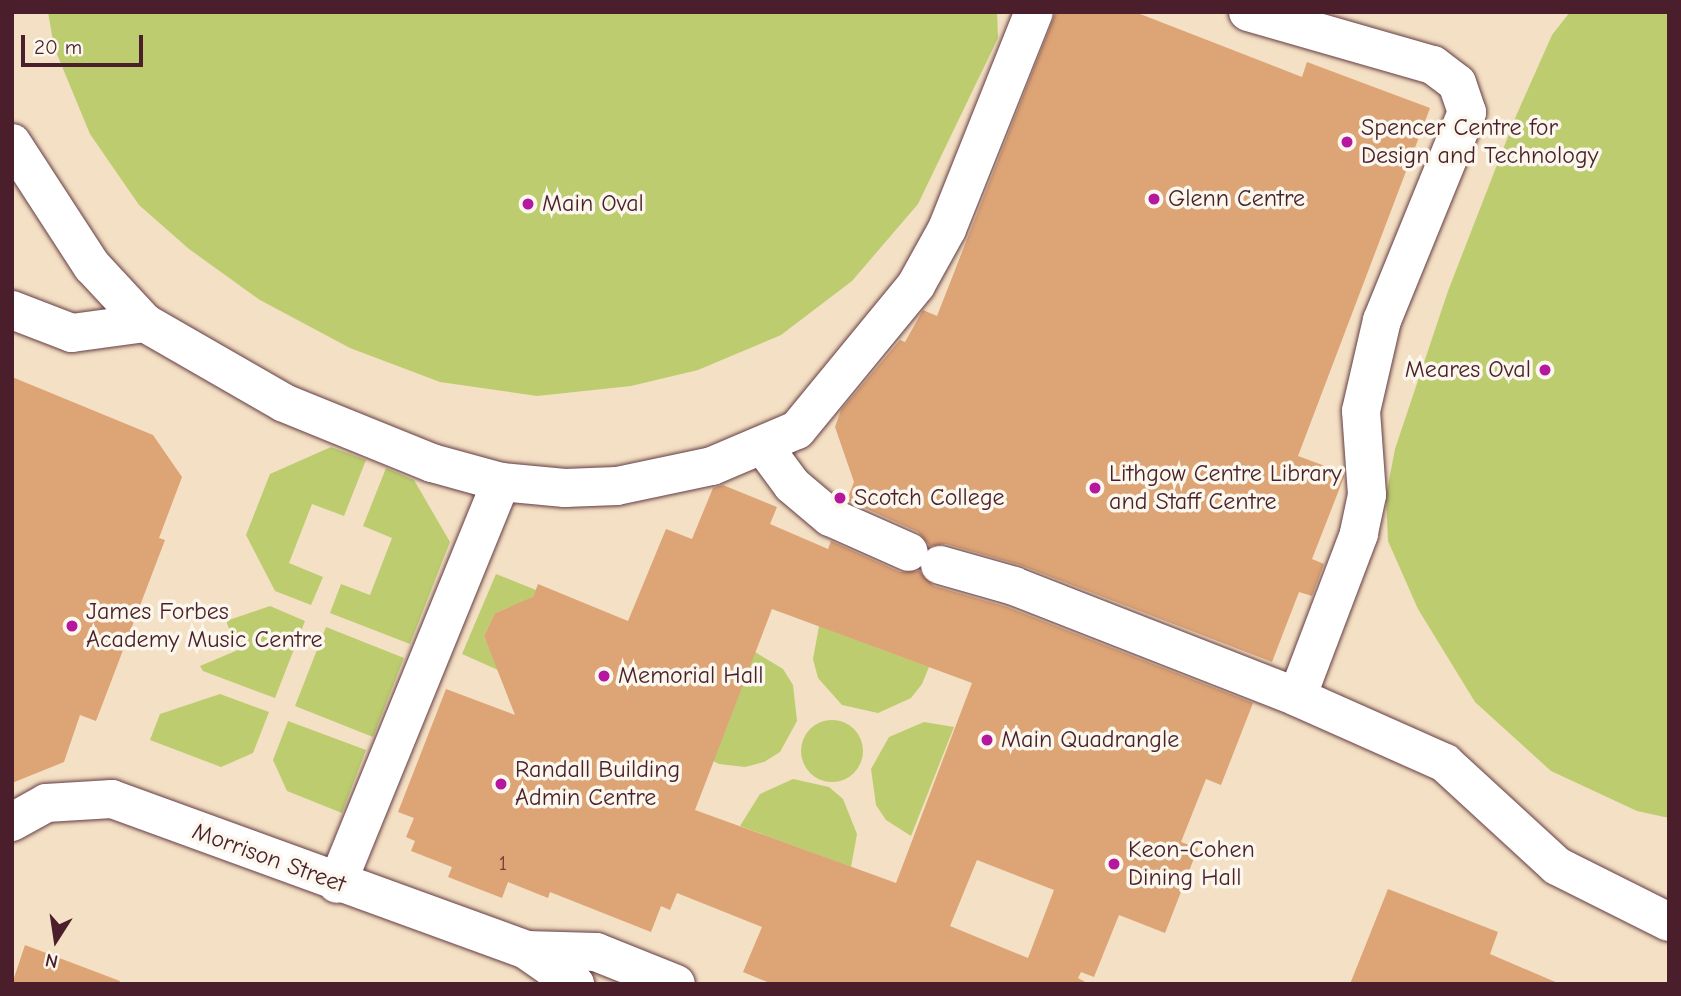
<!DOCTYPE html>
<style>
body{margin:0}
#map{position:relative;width:1681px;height:996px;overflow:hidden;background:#f4e0c4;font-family:"Comic Neue",sans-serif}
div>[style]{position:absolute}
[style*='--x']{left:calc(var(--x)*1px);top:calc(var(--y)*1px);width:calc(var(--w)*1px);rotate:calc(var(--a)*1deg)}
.green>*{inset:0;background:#bccc6f}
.round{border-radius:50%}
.building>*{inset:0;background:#dda476}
.roads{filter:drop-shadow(0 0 2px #643c42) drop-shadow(0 0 2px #643c42)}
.minor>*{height:38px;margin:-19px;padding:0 19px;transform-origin:19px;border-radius:19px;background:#fff}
.dots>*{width:19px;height:19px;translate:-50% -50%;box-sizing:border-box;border:4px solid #fbf7ec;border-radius:50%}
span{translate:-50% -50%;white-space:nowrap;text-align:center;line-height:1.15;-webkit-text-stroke:7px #fbf7ec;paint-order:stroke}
.number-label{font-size:21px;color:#6f403e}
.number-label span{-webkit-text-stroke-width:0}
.poi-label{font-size:24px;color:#4a1f2b}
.left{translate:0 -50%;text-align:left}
.right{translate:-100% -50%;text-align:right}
.street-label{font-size:24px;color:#4a1f2b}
.frame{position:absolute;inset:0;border:14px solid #4a1f2b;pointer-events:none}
.north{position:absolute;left:21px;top:905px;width:70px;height:70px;-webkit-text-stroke:5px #fbf7ec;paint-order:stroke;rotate:192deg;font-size:19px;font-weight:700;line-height:28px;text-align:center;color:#4a1f2b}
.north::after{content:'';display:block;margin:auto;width:24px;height:32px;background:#4a1f2b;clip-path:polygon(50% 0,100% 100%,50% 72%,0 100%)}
.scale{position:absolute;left:21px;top:35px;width:122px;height:32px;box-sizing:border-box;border:4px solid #4a1f2b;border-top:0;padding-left:9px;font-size:21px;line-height:24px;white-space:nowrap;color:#4a1f2b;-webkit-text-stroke:5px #fbf7ec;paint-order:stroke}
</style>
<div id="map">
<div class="green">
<div style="clip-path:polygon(48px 12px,997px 12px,998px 38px,918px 204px,852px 281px,781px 335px,698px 370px,631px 386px,537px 396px,440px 382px,350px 348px,260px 300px,189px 249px,139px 205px,90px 134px,54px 47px)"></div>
<div style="clip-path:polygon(1570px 12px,1669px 12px,1669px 818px,1637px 811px,1551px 771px,1475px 702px,1418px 609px,1388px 541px,1386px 496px,1395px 449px,1448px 291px,1516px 116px,1552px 35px)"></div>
<div style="clip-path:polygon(331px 447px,366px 460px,344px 516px,312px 504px,289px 563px,323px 577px,311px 605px,275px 591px,246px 535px,270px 474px)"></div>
<div style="clip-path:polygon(386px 468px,414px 480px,450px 542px,410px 644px,330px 613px,341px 584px,370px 595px,392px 538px,363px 526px)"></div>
<div style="clip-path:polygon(496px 574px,536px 590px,528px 608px,517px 604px,495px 613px,484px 636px,498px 670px,462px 654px)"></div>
<div style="clip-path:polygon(270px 606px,305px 621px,275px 698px,203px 671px,200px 666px,238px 650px,226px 621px)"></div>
<div style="clip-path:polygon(819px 626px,929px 667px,922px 684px,911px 698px,878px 713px,842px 705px,818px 678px,813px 659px)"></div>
<div style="clip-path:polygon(326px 627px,404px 658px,373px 737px,295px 706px)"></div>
<div style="clip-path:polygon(755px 652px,783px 669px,793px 685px,797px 721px,780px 752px,764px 762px,745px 767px,719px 764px,713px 761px)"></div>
<div style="clip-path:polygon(220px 694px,269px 712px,253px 753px,221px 767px,150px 740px,160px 714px)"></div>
<div class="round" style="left:801px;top:720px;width:62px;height:62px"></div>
<div style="clip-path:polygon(288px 721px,366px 750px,342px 813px,287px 791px,273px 760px)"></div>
<div style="clip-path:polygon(924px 722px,954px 727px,911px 836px,886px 820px,876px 805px,871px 769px,889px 737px)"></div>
<div style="clip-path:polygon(793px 779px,829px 787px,843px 799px,857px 834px,851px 867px,740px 826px,760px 794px)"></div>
</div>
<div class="building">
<div style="clip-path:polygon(1056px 12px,1135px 12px,1302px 77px,1307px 62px,1430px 108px,1298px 456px,1344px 473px,1344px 477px,1312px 559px,1324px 564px,1312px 596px,1299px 592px,1272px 662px,1020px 565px,946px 544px,930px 546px,918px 532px,847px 500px,854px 482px,835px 427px,841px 410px,900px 340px,905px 342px,923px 310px,937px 316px)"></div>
<div style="clip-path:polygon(12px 377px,153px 435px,182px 477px,159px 538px,165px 540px,96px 721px,80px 715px,64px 762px,12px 783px)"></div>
<div style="clip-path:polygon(evenodd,723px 485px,777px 507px,770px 524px,828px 549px,831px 541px,900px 572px,919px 571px,934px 586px,1007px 607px,1253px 703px,1221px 785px,1206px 779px,1181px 842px,1198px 848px,1165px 933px,1119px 915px,1094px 977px,1081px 972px,1078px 978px,1089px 984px,772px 984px,743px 972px,762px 927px,677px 893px,670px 910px,661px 906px,651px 932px,550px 892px,548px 898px,508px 882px,502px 898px,448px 877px,452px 867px,411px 851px,415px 841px,406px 837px,414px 818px,398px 812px,446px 689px,515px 715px,484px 636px,495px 613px,533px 597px,538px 584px,628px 621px,666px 529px,692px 539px,713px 488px,723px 485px,772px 609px,972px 683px,896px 883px,695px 810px,772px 609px,723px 485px,977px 860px,1054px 890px,1028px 958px,950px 926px,977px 860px)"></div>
<div style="clip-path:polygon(1388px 889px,1498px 932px,1490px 954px,1560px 984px,1350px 984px)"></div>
<div style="clip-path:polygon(25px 945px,120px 981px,119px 984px,12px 984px)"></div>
</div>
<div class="roads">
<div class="minor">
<div style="--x:1248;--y:12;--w:192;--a:16"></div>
<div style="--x:1433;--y:65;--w:30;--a:37"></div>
<div style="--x:1457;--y:83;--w:31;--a:71"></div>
<div style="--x:1467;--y:112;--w:225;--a:112.2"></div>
<div style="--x:1382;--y:320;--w:93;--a:103"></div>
<div style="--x:1361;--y:411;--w:84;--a:85.9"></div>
<div style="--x:1367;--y:495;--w:40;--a:102"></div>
<div style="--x:1359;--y:534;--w:174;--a:110.8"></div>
<div style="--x:12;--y:143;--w:147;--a:57"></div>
<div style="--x:92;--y:266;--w:78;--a:47.1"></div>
<div style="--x:145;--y:323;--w:160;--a:29.9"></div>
<div style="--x:284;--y:403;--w:160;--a:22.1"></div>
<div style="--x:432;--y:463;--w:72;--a:15.4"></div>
<div style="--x:501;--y:482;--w:434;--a:112.2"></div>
<div style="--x:12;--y:310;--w:64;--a:21"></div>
<div style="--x:72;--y:333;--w:74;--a:-7.8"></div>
<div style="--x:764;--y:447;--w:47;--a:53.6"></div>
<div style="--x:792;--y:485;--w:50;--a:40.1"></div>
<div style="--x:830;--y:517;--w:86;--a:23.9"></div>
<div style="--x:501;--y:482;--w:64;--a:5.4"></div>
<div style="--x:565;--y:488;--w:52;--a:-2.2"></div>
<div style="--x:617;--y:486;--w:97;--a:-11.9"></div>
<div style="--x:712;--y:466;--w:92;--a:-23"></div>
<div style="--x:797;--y:430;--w:188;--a:-50.6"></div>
<div style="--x:916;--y:285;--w:64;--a:-61"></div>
<div style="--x:947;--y:229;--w:234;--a:-68.2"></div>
<div style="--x:940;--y:565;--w:77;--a:15.8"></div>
<div style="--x:1014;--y:586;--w:304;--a:21.4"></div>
<div style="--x:1297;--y:697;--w:162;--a:24"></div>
<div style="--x:1445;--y:763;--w:152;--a:42.6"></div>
<div style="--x:1557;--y:866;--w:125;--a:26.6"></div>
<div style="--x:12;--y:822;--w:39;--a:-29"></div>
<div style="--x:46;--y:803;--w:66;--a:-3.5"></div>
<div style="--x:112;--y:799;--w:441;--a:20"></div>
<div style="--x:526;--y:950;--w:60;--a:34.8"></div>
<div style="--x:526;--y:950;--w:70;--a:1.6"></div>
<div style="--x:596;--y:952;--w:86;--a:21.8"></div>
</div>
</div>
<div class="dots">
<div style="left:1347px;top:142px;background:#b5179e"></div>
<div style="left:1154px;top:199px;background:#b5179e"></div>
<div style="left:528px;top:204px;background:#b5179e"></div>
<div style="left:1545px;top:370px;background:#b5179e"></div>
<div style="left:1095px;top:488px;background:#b5179e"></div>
<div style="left:840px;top:498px;background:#b5179e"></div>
<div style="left:72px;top:626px;background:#b5179e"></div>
<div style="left:604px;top:676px;background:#b5179e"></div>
<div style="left:987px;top:740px;background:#b5179e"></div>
<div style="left:501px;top:784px;background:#b5179e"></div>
<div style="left:1114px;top:864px;background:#b5179e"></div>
</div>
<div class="number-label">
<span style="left:503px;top:863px">1</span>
</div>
<div class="poi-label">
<span class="left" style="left:1361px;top:142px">Spencer Centre for<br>Design and Technology</span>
<span class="left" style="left:1168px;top:199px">Glenn Centre</span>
<span class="left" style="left:542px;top:204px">Main Oval</span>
<span class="right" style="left:1531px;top:370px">Meares Oval</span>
<span class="left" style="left:1109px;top:488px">Lithgow Centre Library<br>and Staff Centre</span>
<span class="left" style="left:854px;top:498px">Scotch College</span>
<span class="left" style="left:86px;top:626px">James Forbes<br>Academy Music Centre</span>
<span class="left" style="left:618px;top:676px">Memorial Hall</span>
<span class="left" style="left:1001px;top:740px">Main Quadrangle</span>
<span class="left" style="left:515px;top:784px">Randall Building<br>Admin Centre</span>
<span class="left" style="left:1128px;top:864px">Keon-Cohen<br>Dining Hall</span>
</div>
<div class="street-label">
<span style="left:269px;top:858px;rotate:20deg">Morrison Street</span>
</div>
<div class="frame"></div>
<div class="north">N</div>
<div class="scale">20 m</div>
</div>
